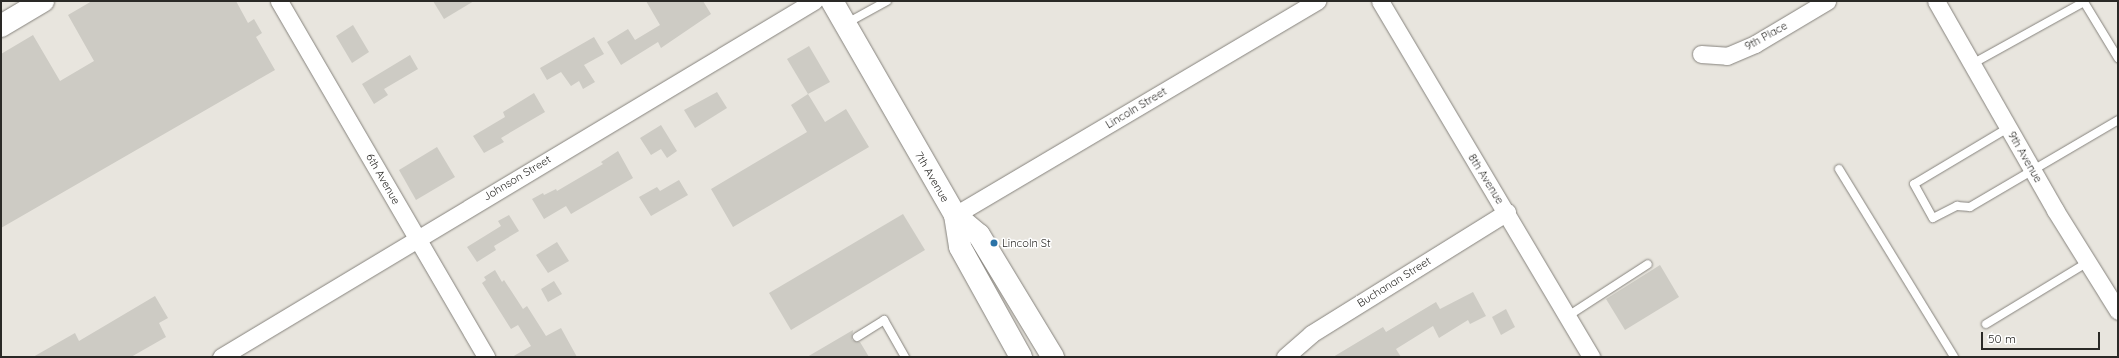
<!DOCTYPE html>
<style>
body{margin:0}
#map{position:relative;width:2119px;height:358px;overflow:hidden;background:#e8e5de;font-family:Quicksand,sans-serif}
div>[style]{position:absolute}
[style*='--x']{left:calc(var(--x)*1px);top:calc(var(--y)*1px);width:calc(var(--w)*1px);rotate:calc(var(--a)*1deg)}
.building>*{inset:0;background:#cdcbc4}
.roads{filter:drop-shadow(0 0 1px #86837d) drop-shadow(0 0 1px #86837d)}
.lane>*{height:8px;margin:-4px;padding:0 4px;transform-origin:4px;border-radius:4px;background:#fff}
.street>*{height:17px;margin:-8.5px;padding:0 8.5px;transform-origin:8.5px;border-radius:8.5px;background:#fff}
.secondary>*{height:22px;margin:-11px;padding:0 11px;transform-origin:11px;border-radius:11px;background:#fff}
.dots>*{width:11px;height:11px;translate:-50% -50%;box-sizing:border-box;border:2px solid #fff;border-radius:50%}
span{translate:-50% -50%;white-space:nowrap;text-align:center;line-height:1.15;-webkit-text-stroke:3px #fff;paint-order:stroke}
.street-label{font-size:11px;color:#2a2926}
.poi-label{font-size:11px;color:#2a2926}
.left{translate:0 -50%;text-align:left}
.frame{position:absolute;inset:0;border:2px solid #2a2926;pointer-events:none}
.scale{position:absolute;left:1981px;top:332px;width:119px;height:18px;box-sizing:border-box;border:2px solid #2a2926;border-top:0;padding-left:5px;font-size:12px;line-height:14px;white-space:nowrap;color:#2a2926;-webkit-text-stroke:3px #fff;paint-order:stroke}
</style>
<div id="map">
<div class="building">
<div style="clip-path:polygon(92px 1px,236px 1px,248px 23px,254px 19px,262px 33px,256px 37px,275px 70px,1px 228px,1px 54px,33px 35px,60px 81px,94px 61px,68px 15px)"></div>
<div style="clip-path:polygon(433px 1px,474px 1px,444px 19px)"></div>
<div style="clip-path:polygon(646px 1px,703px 1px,711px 14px,661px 48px,658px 42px,621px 65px,607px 42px,628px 29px,635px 40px,660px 25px)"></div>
<div style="clip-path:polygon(353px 25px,369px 52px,352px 63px,336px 36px)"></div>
<div style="clip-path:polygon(594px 37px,604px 54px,584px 65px,595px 82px,583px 89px,579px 81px,571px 86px,561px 72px,547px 80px,540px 68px)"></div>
<div style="clip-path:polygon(809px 46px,830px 82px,808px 94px,787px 59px)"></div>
<div style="clip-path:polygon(410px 55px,418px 69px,384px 89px,388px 95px,374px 104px,362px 84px)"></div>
<div style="clip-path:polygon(717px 92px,727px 108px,695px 128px,684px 110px)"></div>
<div style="clip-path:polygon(534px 93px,545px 112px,501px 138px,504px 142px,484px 153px,473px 136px,505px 117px,503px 112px)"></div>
<div style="clip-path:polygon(808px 94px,825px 122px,846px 109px,869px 147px,733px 227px,711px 189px,807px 132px,791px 105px)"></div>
<div style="clip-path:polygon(661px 125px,677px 151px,667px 158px,661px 149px,651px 155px,640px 138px)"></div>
<div style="clip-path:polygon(437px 147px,455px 177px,416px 200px,399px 170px)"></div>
<div style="clip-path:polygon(618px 151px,633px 178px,571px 214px,566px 206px,544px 219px,532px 199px,543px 193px,544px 195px,556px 189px,557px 191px,603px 164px,601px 162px)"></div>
<div style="clip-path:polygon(679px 180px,688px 195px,651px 216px,639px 197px,657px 187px,660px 191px)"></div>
<div style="clip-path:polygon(903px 214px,925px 250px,791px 330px,769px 293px)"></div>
<div style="clip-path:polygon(509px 215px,519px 231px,494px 246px,496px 250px,477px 262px,467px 247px,501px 226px,498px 221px)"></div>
<div style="clip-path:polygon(557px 242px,569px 261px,548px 273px,536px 255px)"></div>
<div style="clip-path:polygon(1660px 265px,1679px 297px,1625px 330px,1606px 299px)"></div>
<div style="clip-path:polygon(495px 270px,502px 282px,504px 280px,523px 309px,527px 306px,546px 336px,561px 328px,577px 357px,512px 357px,531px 346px,518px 325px,511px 329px,482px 283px,486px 280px,484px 277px)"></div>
<div style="clip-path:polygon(554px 281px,562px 294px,548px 302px,541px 289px)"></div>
<div style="clip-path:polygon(1473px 292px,1486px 316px,1470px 324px,1468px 320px,1439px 338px,1433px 326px,1396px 349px,1401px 357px,1333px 357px,1383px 327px,1386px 332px,1436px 302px,1440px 309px)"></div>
<div style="clip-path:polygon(155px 296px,168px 318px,159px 323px,166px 337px,131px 357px,33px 357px,75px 333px,79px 341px)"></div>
<div style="clip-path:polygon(1506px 309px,1515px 327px,1501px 335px,1492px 317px)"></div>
<div style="clip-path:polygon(853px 330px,852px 340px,860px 342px,869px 357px,807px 357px)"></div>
</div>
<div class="roads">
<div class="lane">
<div style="--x:845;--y:24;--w:48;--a:-28.7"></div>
<div style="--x:1972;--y:64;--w:128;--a:-29"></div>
<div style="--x:2084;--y:2;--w:66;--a:58.7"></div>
<div style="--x:2008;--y:128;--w:109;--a:149.2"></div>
<div style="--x:1914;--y:184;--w:39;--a:61"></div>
<div style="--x:1933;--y:218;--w:27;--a:-27"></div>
<div style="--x:1957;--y:206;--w:13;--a:4"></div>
<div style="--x:1970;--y:207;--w:172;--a:-30.4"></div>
<div style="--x:1839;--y:169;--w:220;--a:58.5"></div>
<div style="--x:1568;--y:316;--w:95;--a:-33"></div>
<div style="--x:1986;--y:324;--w:119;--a:-31.3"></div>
<div style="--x:857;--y:337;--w:32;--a:-32"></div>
<div style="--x:884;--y:320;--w:43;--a:60.4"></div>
</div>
<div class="street">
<div style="--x:279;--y:1;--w:412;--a:59.8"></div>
<div style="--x:1380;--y:1;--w:414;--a:59.3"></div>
<div style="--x:1936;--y:1;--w:241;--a:60.3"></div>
<div style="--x:2055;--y:210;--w:119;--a:58"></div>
<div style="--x:1701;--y:54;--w:26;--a:4"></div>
<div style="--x:1727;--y:56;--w:30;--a:-23"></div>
<div style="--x:1755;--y:44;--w:84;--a:-30.8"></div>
<div style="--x:955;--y:215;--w:421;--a:-30.6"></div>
<div style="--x:221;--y:357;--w:692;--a:-30.98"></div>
<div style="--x:1285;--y:357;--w:35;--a:-41"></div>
<div style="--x:1311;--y:334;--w:231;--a:-31.9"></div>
</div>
<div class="secondary">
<div style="--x:832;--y:1;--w:247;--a:60.1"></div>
<div style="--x:955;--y:215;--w:32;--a:81"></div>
<div style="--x:960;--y:247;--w:126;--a:61"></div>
<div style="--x:1;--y:26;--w:49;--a:-30.8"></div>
<div style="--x:955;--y:215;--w:31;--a:40"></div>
<div style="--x:979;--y:235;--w:143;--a:58.8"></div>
</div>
</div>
<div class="dots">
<div style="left:994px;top:243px;background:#2b73a7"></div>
</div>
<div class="street-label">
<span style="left:1766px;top:36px;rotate:-29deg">9th Place</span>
<span style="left:1136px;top:108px;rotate:-31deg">Lincoln Street</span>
<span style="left:2025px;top:157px;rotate:60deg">9th Avenue</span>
<span style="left:932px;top:177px;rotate:60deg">7th Avenue</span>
<span style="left:517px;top:178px;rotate:-31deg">Johnson Street</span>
<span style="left:383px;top:179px;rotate:60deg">6th Avenue</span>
<span style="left:1486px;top:179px;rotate:58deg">8th Avenue</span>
<span style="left:1394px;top:282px;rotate:-32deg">Buchanan Street</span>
</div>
<div class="poi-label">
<span class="left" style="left:1002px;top:243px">Lincoln St</span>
</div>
<div class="frame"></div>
<div class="scale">50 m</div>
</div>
